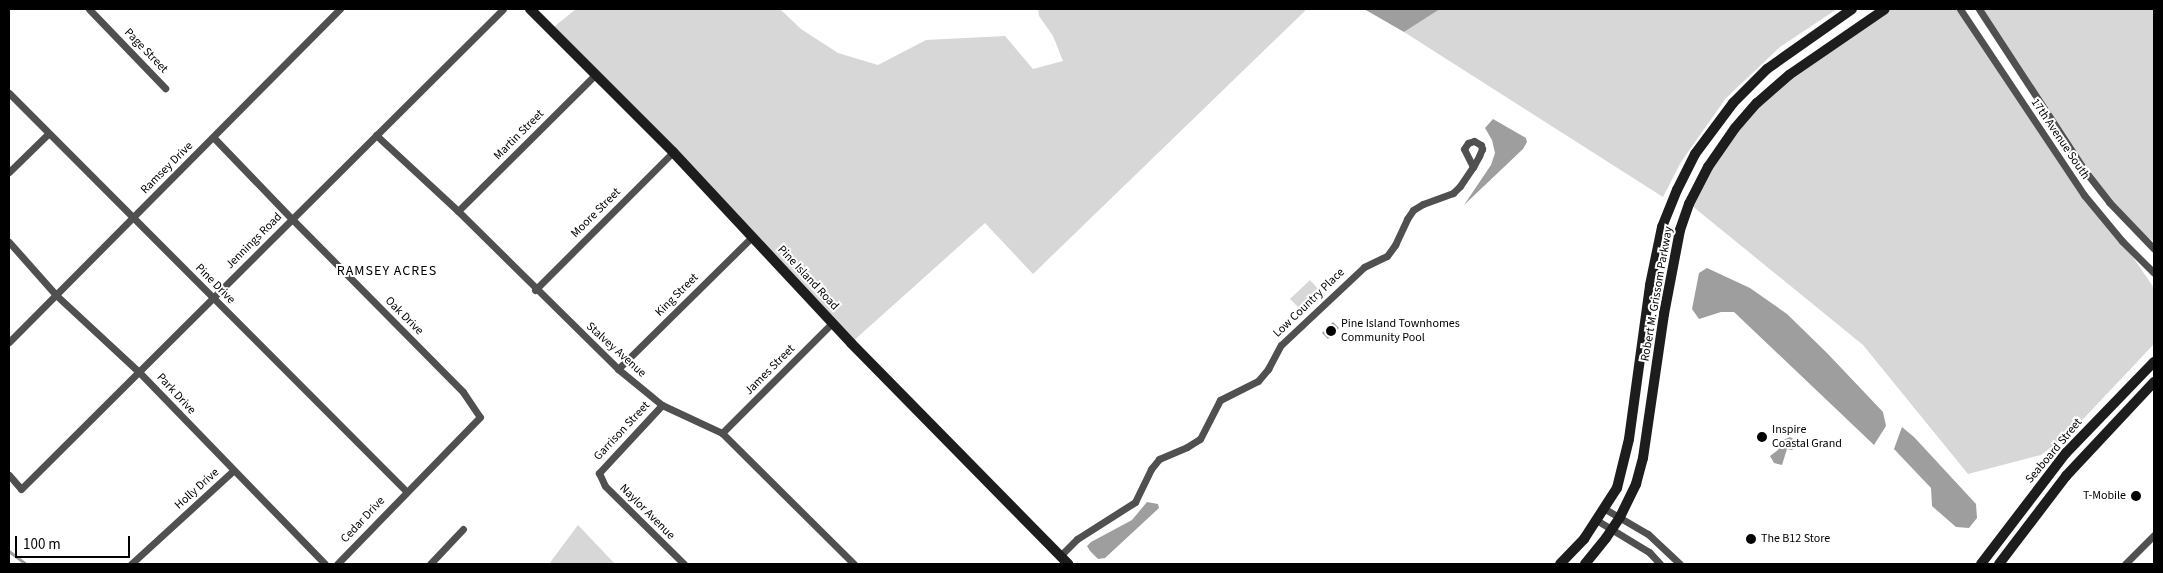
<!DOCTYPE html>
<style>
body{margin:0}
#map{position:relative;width:2163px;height:573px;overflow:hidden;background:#fff;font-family:"Source Sans 3",sans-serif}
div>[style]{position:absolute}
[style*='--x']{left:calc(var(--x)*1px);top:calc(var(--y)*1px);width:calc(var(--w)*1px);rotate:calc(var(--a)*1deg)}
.green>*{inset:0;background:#d7d7d7}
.water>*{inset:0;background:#9e9e9e}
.stream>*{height:2.5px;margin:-1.25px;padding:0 1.25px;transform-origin:1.25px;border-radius:1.25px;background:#9e9e9e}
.street>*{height:7px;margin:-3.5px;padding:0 3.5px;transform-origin:3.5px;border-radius:3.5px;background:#505050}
.secondary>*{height:10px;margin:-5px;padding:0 5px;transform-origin:5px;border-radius:5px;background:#1d1d1d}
.dots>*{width:14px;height:14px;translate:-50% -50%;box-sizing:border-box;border:2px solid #fff;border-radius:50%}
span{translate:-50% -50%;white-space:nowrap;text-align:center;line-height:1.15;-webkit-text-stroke:4px #fff;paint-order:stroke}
.street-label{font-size:12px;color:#000}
.poi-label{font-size:12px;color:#000}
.left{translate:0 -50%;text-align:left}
.right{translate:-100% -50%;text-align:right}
.neighbourhood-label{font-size:14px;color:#000;letter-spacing:1px}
.frame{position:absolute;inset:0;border:10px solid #000;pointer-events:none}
.scale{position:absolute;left:15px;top:536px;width:115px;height:22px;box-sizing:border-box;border:2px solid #000;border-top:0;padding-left:6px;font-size:15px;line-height:18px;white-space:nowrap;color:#000;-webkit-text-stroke:4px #fff;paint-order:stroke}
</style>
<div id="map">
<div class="green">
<div style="clip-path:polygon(576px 9px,780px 9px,801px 29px,838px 53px,878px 65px,926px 40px,1005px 36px,1033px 69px,1063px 61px,1053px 36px,1039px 16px,1038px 9px,1307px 9px,1033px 274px,985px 223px,851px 343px,550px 30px)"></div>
<div style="clip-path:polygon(1440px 9px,1837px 9px,1780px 47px,1726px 98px,1681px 162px,1663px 197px,1404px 32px)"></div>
<div style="clip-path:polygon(1885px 9px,1960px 9px,2084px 195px,2122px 241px,2154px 288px,2154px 344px,2070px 433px,2041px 455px,1968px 474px,1863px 345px,1691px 205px,1708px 167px,1759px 103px)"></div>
<div style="clip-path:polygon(1979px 9px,2154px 9px,2154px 242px,2130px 225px,2085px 171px)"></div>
<div style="clip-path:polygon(1310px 280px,1320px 291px,1300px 309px,1290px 299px)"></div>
<div style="clip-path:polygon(578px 525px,615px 564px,549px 564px)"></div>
</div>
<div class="water">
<div style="clip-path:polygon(1364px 9px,1440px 9px,1404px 32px)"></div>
<div style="clip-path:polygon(1493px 119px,1526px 138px,1527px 142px,1523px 149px,1464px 205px,1491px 165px,1495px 153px,1492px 140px,1485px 128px)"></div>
<div style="clip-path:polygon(1707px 268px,1750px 288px,1787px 314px,1827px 353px,1883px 412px,1886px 426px,1874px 445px,1734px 312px,1721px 312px,1699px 319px,1692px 309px,1699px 273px)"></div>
<div style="clip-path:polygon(1333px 322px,1339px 328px,1328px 339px,1322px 333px)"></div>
<div style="clip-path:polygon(1902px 427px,1914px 437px,1976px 504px,1977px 518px,1969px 528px,1956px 527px,1932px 506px,1931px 488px,1894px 449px)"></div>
<div style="clip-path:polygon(1790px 437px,1795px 440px,1796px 446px,1792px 450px,1787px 449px,1782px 465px,1774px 463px,1770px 456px,1778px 450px,1783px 440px)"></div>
<div style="clip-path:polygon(1147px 502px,1158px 504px,1159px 508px,1105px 558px,1098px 559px,1090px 551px,1087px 546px,1091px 542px,1132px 520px)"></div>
</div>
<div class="stream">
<div style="--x:9;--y:551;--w:21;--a:37"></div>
</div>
<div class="street">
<div style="--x:89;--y:9;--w:110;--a:46.1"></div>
<div style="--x:1960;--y:9;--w:224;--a:56.3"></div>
<div style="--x:2084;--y:195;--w:60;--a:50.4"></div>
<div style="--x:2122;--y:241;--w:45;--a:45"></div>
<div style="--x:1979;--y:9;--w:194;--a:56.8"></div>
<div style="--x:2085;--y:171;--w:39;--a:52"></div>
<div style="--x:2109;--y:202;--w:65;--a:46.2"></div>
<div style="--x:9;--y:93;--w:562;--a:45.07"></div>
<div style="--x:376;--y:135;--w:112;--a:42.8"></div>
<div style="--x:458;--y:211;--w:225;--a:44.6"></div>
<div style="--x:618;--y:369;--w:57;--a:39.3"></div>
<div style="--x:662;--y:405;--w:66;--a:25"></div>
<div style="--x:722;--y:433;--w:186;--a:44.8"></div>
<div style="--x:214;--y:138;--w:112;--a:46.1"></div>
<div style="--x:292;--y:219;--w:243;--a:45.3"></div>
<div style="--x:463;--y:392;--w:30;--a:56"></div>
<div style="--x:480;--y:417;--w:205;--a:134.2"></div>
<div style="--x:9;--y:172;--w:54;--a:-44.3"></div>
<div style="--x:458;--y:211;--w:194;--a:-44.8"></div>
<div style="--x:9;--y:242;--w:71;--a:48.4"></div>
<div style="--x:56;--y:295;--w:113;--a:42.9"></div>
<div style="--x:139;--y:372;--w:267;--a:45.9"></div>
<div style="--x:535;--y:290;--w:195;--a:-45"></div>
<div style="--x:9;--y:342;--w:470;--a:-45.2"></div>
<div style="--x:618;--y:369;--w:188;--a:-44.6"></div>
<div style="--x:662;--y:405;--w:93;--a:132.8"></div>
<div style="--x:599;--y:473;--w:14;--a:65"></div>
<div style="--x:605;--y:486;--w:111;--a:44.6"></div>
<div style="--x:722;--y:433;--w:157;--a:-45"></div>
<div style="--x:9;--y:475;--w:18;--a:49"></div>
<div style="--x:21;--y:489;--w:680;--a:-44.88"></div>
<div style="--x:1605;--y:509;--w:50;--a:30.2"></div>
<div style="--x:1648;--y:534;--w:44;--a:43.2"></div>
<div style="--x:1598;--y:521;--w:60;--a:31.3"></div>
<div style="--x:1649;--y:552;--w:16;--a:47"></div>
<div style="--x:1060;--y:556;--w:24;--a:-45"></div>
<div style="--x:1077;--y:539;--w:69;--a:-32.5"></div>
<div style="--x:1135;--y:502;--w:37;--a:-64"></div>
<div style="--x:1151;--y:469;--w:13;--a:-51"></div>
<div style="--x:1159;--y:459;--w:30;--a:-23"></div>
<div style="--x:1187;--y:447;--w:15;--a:-32"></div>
<div style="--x:1200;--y:439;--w:44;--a:-62.9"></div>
<div style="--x:1220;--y:400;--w:42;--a:-26.6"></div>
<div style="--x:1258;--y:381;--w:16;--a:-50"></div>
<div style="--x:1268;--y:369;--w:27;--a:-62"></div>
<div style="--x:1281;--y:345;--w:114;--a:-43.2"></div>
<div style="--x:1364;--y:267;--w:25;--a:-26"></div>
<div style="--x:1387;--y:256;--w:14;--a:-54"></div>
<div style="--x:1395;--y:245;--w:29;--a:-65"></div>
<div style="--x:1407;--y:219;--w:11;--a:-56"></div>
<div style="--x:1413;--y:210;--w:12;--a:-31"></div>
<div style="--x:1423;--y:204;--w:32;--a:-20"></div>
<div style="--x:1453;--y:193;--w:10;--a:-45"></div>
<div style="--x:1460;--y:186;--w:23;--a:-56"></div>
<div style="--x:1473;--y:167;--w:13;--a:-61"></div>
<div style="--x:1479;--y:156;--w:8;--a:-67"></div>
<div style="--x:1482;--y:149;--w:4;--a:-104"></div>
<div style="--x:1481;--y:145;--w:8;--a:-150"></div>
<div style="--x:1474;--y:141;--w:6;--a:162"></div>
<div style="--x:1468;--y:143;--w:7;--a:124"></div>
<div style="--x:1464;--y:149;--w:20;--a:63"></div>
<div style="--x:131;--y:564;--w:138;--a:-42.4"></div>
<div style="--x:430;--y:564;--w:48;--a:-46.7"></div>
<div style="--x:2125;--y:564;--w:41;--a:-45"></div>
</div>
<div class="secondary">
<div style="--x:530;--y:9;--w:202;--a:45"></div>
<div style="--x:673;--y:152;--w:261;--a:47"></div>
<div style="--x:851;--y:343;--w:310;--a:45.5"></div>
<div style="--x:1560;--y:564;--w:35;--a:-46"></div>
<div style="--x:1584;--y:539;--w:61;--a:-57.1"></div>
<div style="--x:1617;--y:488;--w:50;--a:-76.2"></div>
<div style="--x:1629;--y:439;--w:155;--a:-82.2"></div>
<div style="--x:1650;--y:285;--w:59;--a:-78.3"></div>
<div style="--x:1662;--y:227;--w:40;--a:-68"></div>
<div style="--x:1677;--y:190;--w:40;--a:-63.4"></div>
<div style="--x:1695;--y:154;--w:64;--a:-53.3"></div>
<div style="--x:1733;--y:103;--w:48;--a:-45"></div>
<div style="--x:1767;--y:69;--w:104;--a:-35.2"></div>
<div style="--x:1585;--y:564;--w:33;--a:-51"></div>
<div style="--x:1606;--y:538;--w:25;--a:-56"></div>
<div style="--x:1620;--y:517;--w:37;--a:-64"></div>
<div style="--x:1636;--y:484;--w:27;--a:-75"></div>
<div style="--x:1643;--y:458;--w:146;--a:-81.7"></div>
<div style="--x:1664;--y:314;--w:86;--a:-79.2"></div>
<div style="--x:1680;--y:230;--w:28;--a:-71"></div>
<div style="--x:1689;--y:204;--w:42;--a:-62.8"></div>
<div style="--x:1708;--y:167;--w:47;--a:-55.3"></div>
<div style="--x:1735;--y:128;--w:33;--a:-49"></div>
<div style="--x:1757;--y:103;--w:43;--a:-41.2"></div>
<div style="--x:1789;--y:75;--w:116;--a:-34.5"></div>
<div style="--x:1981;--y:564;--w:140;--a:-52.6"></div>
<div style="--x:2066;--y:453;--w:127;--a:-46"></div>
<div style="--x:1999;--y:564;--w:111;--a:-52.7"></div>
<div style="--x:2066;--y:476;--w:129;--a:-46.9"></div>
</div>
<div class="dots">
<div style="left:1331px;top:331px;background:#000"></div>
<div style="left:1762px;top:437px;background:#000"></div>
<div style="left:2136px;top:496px;background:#000"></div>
<div style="left:1751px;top:539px;background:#000"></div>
</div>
<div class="street-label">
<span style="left:146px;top:51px;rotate:46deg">Page Street</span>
<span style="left:519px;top:135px;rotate:-45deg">Martin Street</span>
<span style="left:2060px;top:139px;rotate:56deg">17th Avenue South</span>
<span style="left:167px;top:168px;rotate:-45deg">Ramsey Drive</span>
<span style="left:596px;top:213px;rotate:-45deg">Moore Street</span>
<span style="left:254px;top:241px;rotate:-45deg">Jennings Road</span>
<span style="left:808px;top:278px;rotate:47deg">Pine Island Road</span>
<span style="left:215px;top:284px;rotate:45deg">Pine Drive</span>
<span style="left:1657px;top:294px;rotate:-80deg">Robert M. Grissom Parkway</span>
<span style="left:677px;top:295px;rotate:-45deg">King Street</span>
<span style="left:1309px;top:303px;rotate:-44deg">Low Country Place</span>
<span style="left:404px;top:316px;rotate:45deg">Oak Drive</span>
<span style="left:616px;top:350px;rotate:42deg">Stalvey Avenue</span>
<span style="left:770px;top:370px;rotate:-45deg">James Street</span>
<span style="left:176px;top:394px;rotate:47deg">Park Drive</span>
<span style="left:622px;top:431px;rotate:-47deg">Garrison Street</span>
<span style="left:2054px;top:451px;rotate:-50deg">Seaboard Street</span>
<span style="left:197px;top:489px;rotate:-42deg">Holly Drive</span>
<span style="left:647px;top:512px;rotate:45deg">Naylor Avenue</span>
<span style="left:363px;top:520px;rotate:-47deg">Cedar Drive</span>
</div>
<div class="poi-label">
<span class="left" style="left:1341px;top:331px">Pine Island Townhomes<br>Community Pool</span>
<span class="left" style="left:1772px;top:437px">Inspire<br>Coastal Grand</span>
<span class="right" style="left:2126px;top:496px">T-Mobile</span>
<span class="left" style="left:1761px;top:539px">The B12 Store</span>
</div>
<div class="neighbourhood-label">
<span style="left:387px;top:271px">RAMSEY ACRES</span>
</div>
<div class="frame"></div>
<div class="scale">100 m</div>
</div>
